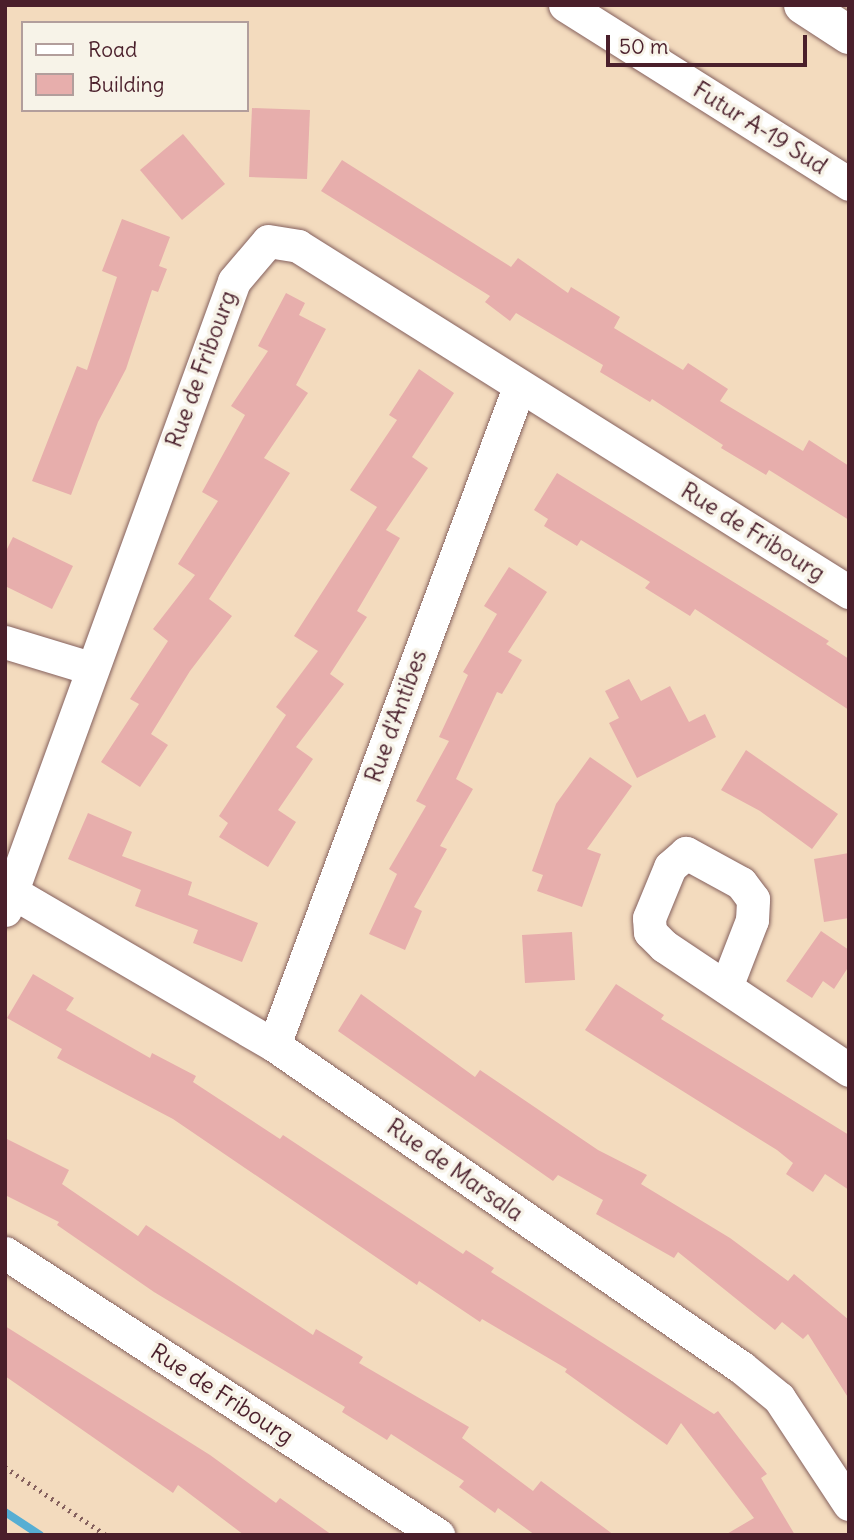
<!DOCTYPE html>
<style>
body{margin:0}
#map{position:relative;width:854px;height:1540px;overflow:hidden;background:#f3dbbe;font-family:Delius,sans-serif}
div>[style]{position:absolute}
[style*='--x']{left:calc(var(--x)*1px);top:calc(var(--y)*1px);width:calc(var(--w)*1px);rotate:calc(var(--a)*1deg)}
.stream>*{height:8px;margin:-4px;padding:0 4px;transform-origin:4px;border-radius:4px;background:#56aed3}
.building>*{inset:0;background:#e7aeac}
.path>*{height:4.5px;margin-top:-2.25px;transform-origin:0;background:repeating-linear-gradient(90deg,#85615e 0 2px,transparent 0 7px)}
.roads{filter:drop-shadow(0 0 2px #85615e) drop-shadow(0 0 2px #85615e)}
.minor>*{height:33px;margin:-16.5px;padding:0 16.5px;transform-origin:16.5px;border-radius:16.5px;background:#fff}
.highway>*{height:38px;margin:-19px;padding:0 19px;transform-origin:19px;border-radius:19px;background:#fff}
span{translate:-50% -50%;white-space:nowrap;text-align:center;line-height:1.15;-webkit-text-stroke:7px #f7f3e8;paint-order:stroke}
.street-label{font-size:23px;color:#4a1f2b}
.frame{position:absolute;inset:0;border:7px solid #4a1f2b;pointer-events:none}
.legend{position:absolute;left:21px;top:21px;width:228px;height:91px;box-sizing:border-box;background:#f7f3e8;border:2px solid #b29e9c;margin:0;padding:9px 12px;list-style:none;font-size:21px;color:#4a1f2b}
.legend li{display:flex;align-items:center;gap:14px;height:35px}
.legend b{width:35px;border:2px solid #b29e9c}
.scale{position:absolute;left:606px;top:35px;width:201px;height:32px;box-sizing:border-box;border:4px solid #4a1f2b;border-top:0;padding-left:9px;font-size:21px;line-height:24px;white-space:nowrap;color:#4a1f2b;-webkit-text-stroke:5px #f7f3e8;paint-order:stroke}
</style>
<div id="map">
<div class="stream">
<div style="--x:5;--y:1512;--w:42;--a:33.3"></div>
</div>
<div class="building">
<div style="clip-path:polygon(252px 108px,310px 110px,307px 179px,249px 177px)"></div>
<div style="clip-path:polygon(183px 134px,225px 184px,182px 220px,140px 170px)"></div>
<div style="clip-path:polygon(342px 160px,511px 267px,518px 258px,568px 293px,571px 287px,620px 317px,614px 328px,683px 370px,688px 363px,728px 389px,720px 401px,803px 451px,809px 440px,849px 466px,849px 520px,769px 470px,766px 475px,721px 448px,723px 445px,652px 399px,650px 402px,600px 372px,603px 365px,516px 313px,510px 321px,485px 302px,490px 296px,321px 191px)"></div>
<div style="clip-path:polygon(122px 219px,170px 237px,159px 266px,167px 269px,158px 292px,152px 290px,126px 369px,98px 422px,71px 495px,32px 481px,77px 366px,87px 370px,117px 277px,102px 271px)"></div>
<div style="clip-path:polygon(286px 293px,305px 303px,299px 315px,326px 329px,296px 385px,308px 393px,264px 458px,290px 473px,209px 599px,232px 616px,190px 671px,151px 734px,168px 745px,140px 787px,101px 762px,139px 704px,130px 699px,168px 641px,153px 629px,195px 575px,178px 564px,218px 501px,202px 492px,245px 415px,231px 406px,268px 351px,258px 346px)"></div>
<div style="clip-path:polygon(419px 369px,454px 393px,412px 457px,428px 468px,386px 530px,400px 538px,357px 611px,367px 617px,330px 674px,344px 684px,296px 747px,313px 759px,278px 810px,296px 822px,268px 867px,219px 837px,228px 823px,219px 816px,286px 715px,276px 707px,318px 651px,294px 636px,377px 507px,350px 490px,397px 420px,389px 415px)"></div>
<div style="clip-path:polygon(557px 473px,829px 641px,826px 644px,849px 659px,849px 710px,695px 609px,690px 616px,645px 588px,650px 582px,581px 540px,577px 546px,544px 526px,548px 519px,534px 510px)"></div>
<div style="clip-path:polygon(13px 537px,73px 566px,52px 609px,5px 586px,5px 553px)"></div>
<div style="clip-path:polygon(509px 567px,547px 592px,508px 652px,522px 660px,502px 694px,497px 692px,456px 779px,473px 789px,440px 846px,447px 849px,414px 907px,422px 911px,405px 950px,369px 934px,397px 874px,389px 869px,426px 806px,416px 801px,449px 741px,439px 737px,468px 675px,463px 672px,497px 614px,484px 606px)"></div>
<div style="clip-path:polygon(629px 679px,641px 701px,670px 686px,689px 722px,705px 714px,716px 737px,637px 778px,609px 723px,619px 718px,605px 691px)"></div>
<div style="clip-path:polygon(746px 750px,838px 814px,812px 849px,760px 811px,721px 790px)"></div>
<div style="clip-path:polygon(590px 757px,632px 786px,587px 849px,601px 854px,582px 907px,537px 891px,543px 875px,532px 871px,556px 804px)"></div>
<div style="clip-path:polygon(88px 813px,132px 832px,122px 856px,192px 882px,188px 895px,258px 923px,242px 962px,193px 943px,198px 930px,135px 906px,141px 890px,68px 859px)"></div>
<div style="clip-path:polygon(849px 853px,849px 918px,824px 922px,814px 859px)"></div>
<div style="clip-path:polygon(821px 931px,849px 950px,849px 966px,834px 989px,823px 981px,812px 998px,786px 981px)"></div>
<div style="clip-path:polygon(572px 932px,575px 980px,525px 983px,522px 935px)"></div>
<div style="clip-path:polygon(33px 974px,74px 998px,66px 1010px,150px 1058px,152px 1053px,196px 1076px,193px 1082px,280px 1139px,283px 1135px,463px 1254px,466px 1250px,494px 1268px,491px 1272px,714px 1414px,718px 1411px,767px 1474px,761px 1478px,795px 1535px,725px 1535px,754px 1518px,681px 1423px,667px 1445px,565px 1372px,567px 1369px,482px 1319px,480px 1322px,419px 1281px,417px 1285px,173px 1119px,57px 1058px,62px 1049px,7px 1018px)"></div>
<div style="clip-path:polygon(616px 984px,664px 1015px,661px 1019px,849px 1135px,849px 1190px,825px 1174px,813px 1192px,786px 1174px,793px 1163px,777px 1150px,585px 1030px)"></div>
<div style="clip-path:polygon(361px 994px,475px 1077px,480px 1070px,598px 1150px,647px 1175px,641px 1184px,730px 1238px,788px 1281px,794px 1274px,849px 1320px,849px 1399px,808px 1334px,803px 1339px,782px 1322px,775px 1330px,678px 1252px,674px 1258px,596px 1214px,603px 1200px,558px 1175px,553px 1181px,338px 1031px)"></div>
<div style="clip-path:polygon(5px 1138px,69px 1170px,62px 1184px,138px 1236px,146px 1225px,313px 1335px,316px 1329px,363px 1357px,359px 1363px,469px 1427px,462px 1438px,533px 1491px,541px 1481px,614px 1535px,535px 1535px,498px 1508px,495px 1513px,459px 1487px,464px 1481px,391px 1434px,387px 1440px,342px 1412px,345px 1407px,154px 1292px,57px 1225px,59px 1222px,5px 1195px)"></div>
<div style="clip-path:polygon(5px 1326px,210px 1455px,276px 1503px,280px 1498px,332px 1535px,244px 1535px,178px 1485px,173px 1493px,5px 1376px)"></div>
</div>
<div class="path">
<div style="--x:5;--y:1467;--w:122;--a:34"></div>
</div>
<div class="roads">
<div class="minor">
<div style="--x:565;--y:5;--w:336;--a:32.2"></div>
<div style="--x:5;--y:642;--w:89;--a:17"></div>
<div style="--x:12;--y:892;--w:303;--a:30.3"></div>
<div style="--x:274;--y:1045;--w:567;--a:34.59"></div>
<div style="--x:741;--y:1367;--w:49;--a:39.2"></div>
<div style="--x:779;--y:1398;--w:127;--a:56.6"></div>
<div style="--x:5;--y:910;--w:669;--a:-69.99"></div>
<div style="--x:234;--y:281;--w:52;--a:-49.6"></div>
<div style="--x:268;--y:241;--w:30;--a:9"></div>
<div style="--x:298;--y:246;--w:651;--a:32.13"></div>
<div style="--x:726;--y:987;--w:72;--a:-68.8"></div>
<div style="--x:752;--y:920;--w:21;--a:-87"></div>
<div style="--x:753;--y:899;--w:20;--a:-127"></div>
<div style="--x:741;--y:883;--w:63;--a:-151.4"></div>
<div style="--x:686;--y:853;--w:21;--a:139"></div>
<div style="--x:670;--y:867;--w:55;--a:112.4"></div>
<div style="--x:649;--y:918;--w:14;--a:86"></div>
<div style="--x:650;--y:932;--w:20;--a:45"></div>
<div style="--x:664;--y:946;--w:223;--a:33.8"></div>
<div style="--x:274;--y:1045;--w:702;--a:-69.58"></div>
<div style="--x:5;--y:1253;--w:517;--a:33.07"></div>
</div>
<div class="highway">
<div style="--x:803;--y:5;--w:55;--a:33.1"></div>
</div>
</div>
<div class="street-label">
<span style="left:760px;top:128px;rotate:32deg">Futur A-19 Sud</span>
<span style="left:201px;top:369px;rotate:-70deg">Rue de Fribourg</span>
<span style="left:753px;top:532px;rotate:32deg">Rue de Fribourg</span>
<span style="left:396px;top:716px;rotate:-70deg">Rue d'Antibes</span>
<span style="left:455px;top:1170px;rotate:35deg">Rue de Marsala</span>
<span style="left:222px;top:1394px;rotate:33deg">Rue de Fribourg</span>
</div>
<div class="frame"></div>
<ul class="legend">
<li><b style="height:9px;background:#fff"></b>Road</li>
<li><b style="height:19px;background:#e7aeac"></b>Building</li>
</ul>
<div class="scale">50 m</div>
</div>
